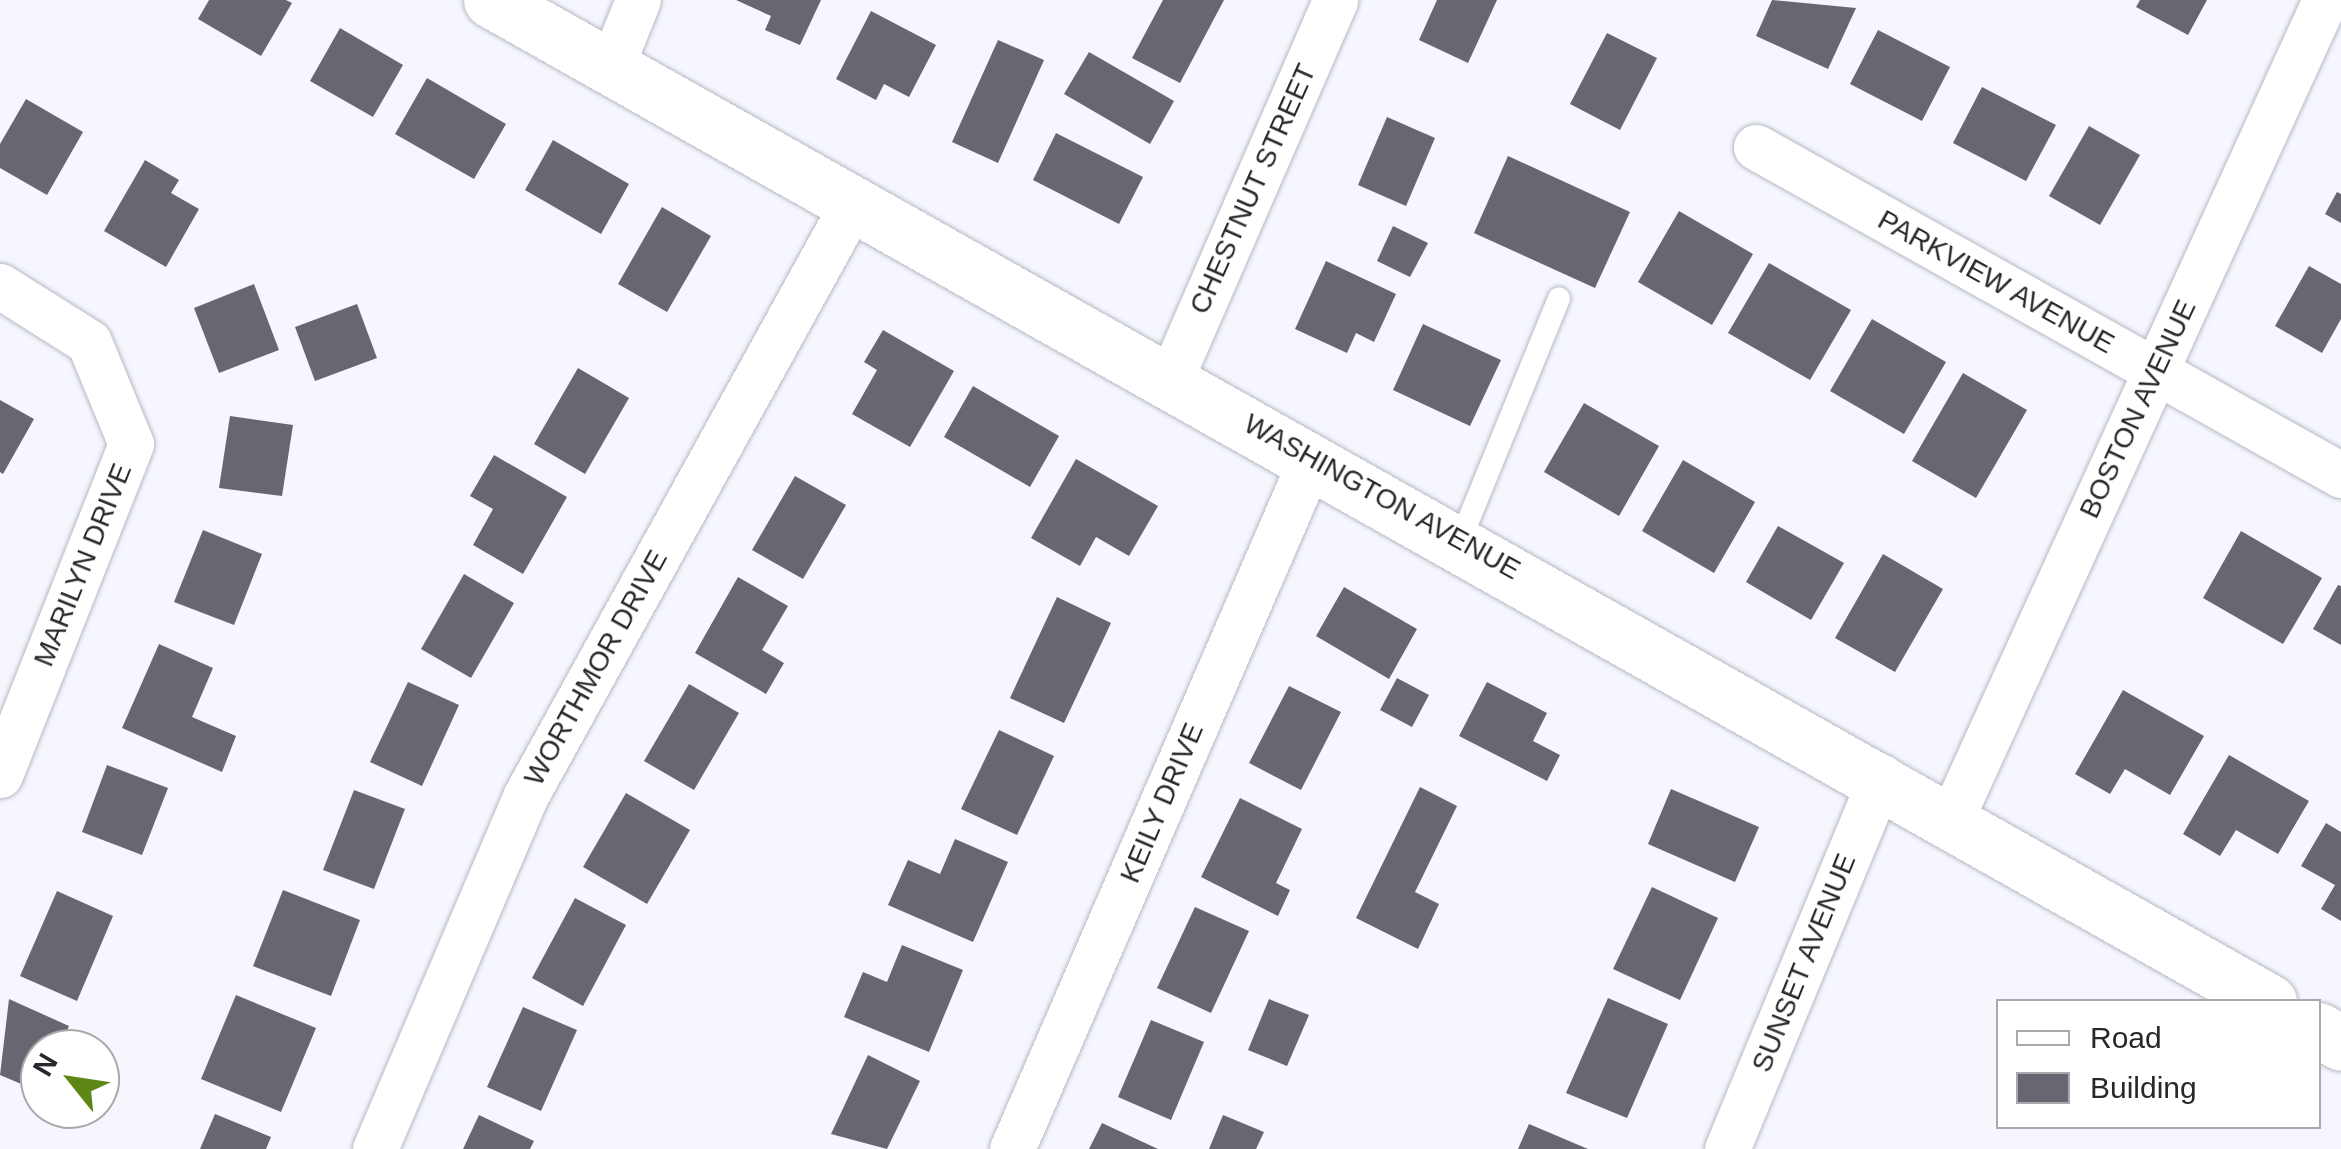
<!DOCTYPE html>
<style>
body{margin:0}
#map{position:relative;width:2341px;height:1149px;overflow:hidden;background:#f6f7fe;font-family:Arial,sans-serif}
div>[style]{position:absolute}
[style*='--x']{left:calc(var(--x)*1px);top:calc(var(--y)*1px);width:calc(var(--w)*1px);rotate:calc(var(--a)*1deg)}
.building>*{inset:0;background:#686670}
.roads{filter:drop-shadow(0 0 2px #b6b9c4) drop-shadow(0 0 2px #b6b9c4)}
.service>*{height:22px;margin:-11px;padding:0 11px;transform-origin:11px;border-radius:11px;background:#fff}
.minor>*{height:45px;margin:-22.5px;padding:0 22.5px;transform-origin:22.5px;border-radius:22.5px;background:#fff}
.tertiary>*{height:55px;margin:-27.5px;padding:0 27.5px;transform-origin:27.5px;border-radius:27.5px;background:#fff}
span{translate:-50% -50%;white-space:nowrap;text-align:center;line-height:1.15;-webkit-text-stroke:10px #fff;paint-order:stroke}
.street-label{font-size:28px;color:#27282c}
.legend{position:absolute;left:1996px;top:999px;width:325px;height:130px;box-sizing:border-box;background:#fff;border:2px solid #a9a9ab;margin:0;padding:12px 18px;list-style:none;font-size:30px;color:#27282c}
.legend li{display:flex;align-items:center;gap:20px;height:50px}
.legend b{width:50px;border:2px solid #a9a9ab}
.north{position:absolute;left:20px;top:1029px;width:100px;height:100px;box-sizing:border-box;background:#fff;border:2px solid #a9a9ab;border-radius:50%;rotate:300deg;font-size:28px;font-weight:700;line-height:40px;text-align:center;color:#27282c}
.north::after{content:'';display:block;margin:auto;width:35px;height:45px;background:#5c8714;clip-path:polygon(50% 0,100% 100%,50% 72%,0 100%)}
</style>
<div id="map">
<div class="building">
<div style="clip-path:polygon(209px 0,286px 0,292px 3px,261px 56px,198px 19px)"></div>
<div style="clip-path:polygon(736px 0,821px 0,800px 45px,765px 30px,771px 16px)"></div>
<div style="clip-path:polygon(1163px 0,1224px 0,1180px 83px,1132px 58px)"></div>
<div style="clip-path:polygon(1437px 0,1497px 0,1468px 63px,1419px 40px)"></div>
<div style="clip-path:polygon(1772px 0,1856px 8px,1828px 69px,1756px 36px)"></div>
<div style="clip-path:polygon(2140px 0,2207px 0,2188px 35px,2136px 7px)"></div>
<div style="clip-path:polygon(871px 11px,936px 45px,909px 97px,884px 84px,876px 100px,836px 79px)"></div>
<div style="clip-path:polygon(340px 28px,403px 65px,373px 117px,310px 81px)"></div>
<div style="clip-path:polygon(1878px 30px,1950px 67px,1922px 121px,1850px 84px)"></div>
<div style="clip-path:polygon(1607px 33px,1657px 58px,1620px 130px,1570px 104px)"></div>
<div style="clip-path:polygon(998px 40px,1044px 60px,998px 163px,952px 142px)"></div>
<div style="clip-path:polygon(1089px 52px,1174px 101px,1150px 144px,1064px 94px)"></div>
<div style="clip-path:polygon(427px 78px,506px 124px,474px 179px,395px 134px)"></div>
<div style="clip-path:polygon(1982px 87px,2056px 125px,2026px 181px,1953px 143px)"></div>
<div style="clip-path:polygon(26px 99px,83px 132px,47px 195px,0 168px,0 144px)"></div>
<div style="clip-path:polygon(1387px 117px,1435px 138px,1406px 206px,1358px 185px)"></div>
<div style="clip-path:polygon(2089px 126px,2140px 155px,2100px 225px,2049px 196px)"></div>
<div style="clip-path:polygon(1056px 133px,1143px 177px,1119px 224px,1033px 180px)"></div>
<div style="clip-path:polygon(553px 140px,629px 184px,601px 234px,525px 190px)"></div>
<div style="clip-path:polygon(1508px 156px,1630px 212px,1595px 288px,1474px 233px)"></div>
<div style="clip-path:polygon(145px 160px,179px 180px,171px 193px,199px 209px,166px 267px,104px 231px)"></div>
<div style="clip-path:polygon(2337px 192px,2341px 194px,2341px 223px,2325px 214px)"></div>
<div style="clip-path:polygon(662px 207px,711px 236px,667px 312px,618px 284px)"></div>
<div style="clip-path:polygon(1679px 211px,1753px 254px,1712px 325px,1638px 282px)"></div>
<div style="clip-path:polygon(1393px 226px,1428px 243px,1410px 277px,1377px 261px)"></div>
<div style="clip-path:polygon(1326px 261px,1396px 294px,1374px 342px,1356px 333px,1347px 353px,1295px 329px)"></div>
<div style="clip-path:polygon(1769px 263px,1851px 310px,1810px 380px,1728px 333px)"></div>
<div style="clip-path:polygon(2309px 266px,2341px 284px,2341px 319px,2322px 353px,2275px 326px)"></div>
<div style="clip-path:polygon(254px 284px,279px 350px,219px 373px,194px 308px)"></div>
<div style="clip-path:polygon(357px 304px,377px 358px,315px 381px,295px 327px)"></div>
<div style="clip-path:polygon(1872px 319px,1946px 362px,1904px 434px,1830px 391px)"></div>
<div style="clip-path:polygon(1423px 324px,1501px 360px,1470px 426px,1393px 390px)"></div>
<div style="clip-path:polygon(883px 330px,954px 371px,910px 447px,852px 414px,877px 370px,864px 362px)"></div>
<div style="clip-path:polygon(578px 368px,629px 398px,585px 474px,534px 444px)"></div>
<div style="clip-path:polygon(1963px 373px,2027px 410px,1976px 498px,1912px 461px)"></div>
<div style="clip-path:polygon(973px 386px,1059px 436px,1030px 487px,944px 437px)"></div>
<div style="clip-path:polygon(0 400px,34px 419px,3px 474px,0 472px)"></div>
<div style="clip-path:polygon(1584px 403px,1659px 446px,1619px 516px,1544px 472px)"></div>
<div style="clip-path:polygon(230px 416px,293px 425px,282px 496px,219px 488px)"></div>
<div style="clip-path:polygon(494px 455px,567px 497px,523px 574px,473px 545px,493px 509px,470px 496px)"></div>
<div style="clip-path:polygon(1076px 459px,1158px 506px,1129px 556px,1096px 537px,1080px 566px,1031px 538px)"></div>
<div style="clip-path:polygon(1683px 460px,1755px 502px,1714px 573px,1642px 531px)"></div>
<div style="clip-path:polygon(795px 476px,846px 505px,803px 579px,752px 550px)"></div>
<div style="clip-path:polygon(1778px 526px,1844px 563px,1811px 620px,1746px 582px)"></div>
<div style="clip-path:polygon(203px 530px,262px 554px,234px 625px,174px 602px)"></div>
<div style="clip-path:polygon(2241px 531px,2322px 578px,2283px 644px,2203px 598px)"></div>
<div style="clip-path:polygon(1883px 554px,1943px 589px,1895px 672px,1835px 638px)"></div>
<div style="clip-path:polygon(464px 574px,514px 603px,471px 678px,421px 649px)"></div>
<div style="clip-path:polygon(738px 577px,788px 606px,762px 650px,784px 663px,766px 694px,695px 653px)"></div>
<div style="clip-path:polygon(2338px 585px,2341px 586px,2341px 645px,2313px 629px)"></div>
<div style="clip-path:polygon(1344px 587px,1417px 629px,1389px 679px,1316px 636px)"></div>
<div style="clip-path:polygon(1057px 597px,1111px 623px,1064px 723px,1010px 698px)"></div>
<div style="clip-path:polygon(159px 644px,213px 668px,192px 717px,236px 736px,222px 772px,122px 728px)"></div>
<div style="clip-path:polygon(1397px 678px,1429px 695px,1412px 727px,1380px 710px)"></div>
<div style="clip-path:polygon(408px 682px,459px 705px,422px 786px,370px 762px)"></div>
<div style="clip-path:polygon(1487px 682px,1547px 713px,1533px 741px,1560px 755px,1547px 781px,1459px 736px)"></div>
<div style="clip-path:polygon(689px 684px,739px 713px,694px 790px,644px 761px)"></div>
<div style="clip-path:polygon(1289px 686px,1341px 712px,1301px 790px,1249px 763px)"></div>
<div style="clip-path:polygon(2123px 690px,2204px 736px,2170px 795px,2125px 769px,2110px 794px,2075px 774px)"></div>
<div style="clip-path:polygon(999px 730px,1054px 756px,1017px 835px,961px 809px)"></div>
<div style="clip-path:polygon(2229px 755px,2309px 801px,2278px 854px,2236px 830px,2220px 856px,2183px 834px)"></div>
<div style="clip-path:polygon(107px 765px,168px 788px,142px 855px,82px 832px)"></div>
<div style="clip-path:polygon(1420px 787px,1457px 806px,1415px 892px,1439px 904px,1418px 949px,1356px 918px)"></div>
<div style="clip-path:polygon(1671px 789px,1759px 827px,1735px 882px,1648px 844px)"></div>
<div style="clip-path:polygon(354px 790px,405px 809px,374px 889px,323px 870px)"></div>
<div style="clip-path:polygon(626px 793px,690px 830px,647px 904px,583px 867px)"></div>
<div style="clip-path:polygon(1240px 798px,1302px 829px,1276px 883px,1290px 890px,1278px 916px,1201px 877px)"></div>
<div style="clip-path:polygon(2326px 823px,2341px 832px,2341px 921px,2321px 909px,2335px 885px,2301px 866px)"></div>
<div style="clip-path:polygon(955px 839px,1008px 862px,973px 942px,888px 905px,908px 860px,940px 874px)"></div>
<div style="clip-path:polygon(1652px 887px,1718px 918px,1680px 1000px,1613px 969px)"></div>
<div style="clip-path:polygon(283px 890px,360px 920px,331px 996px,253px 966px)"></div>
<div style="clip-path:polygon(57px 891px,113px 916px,77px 1001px,20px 976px)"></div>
<div style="clip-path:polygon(575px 898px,626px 925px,583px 1006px,532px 978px)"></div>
<div style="clip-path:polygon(1195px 907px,1249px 931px,1211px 1013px,1157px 988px)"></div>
<div style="clip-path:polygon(902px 945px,963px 970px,929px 1052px,844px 1017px,863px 972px,887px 982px)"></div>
<div style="clip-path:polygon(236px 995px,316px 1028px,281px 1112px,201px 1079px)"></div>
<div style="clip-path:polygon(1608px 998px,1668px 1024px,1627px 1118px,1566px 1093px)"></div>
<div style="clip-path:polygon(9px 999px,69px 1026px,59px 1049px,40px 1049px,40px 1092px,0 1075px)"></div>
<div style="clip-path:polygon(1269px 999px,1309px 1015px,1287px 1066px,1248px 1050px)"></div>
<div style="clip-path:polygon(523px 1007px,577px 1030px,541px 1111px,487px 1087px)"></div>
<div style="clip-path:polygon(1151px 1020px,1204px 1042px,1171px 1120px,1118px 1097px)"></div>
<div style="clip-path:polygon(868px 1055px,920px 1081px,887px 1149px,831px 1134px)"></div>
<div style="clip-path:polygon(215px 1114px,271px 1137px,266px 1149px,200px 1149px)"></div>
<div style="clip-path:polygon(479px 1115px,534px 1141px,530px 1149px,463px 1149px)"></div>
<div style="clip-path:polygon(1223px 1115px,1264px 1132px,1256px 1149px,1209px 1149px)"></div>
<div style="clip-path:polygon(1102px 1123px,1158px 1149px,1089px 1149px)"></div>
<div style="clip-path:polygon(1529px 1124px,1588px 1149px,1518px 1149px)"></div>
</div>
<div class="roads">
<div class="service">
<div style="--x:1460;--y:541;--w:262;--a:-67.8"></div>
</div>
<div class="minor">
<div style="--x:611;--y:67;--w:72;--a:-68.1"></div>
<div style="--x:1756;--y:147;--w:671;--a:29.28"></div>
<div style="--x:0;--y:286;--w:105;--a:32.2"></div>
<div style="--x:89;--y:342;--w:110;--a:67.6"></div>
<div style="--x:131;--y:444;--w:356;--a:111.6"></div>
<div style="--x:1171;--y:378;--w:412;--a:-66.5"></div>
<div style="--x:1951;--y:819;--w:900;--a:-65.46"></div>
<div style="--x:375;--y:1149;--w:383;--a:-66.9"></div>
<div style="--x:525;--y:797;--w:679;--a:-61.09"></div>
<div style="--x:1012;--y:1149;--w:754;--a:-66.56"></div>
<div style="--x:1727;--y:1149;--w:403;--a:-67.5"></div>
</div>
<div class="tertiary">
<div style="--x:491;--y:0;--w:2041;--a:29.4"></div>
<div style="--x:2318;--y:1030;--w:26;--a:29"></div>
</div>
</div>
<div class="street-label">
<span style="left:1253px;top:189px;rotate:-66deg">CHESTNUT STREET</span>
<span style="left:1996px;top:282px;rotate:29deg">PARKVIEW AVENUE</span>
<span style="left:2138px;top:409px;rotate:-65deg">BOSTON AVENUE</span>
<span style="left:1382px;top:497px;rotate:29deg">WASHINGTON AVENUE</span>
<span style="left:83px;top:565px;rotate:-68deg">MARILYN DRIVE</span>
<span style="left:596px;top:668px;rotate:-61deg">WORTHMOR DRIVE</span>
<span style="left:1162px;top:803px;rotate:-67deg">KEILY DRIVE</span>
<span style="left:1804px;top:963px;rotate:-68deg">SUNSET AVENUE</span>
</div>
<ul class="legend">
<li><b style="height:12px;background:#fff"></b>Road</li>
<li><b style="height:28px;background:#686670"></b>Building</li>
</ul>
<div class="north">N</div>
</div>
